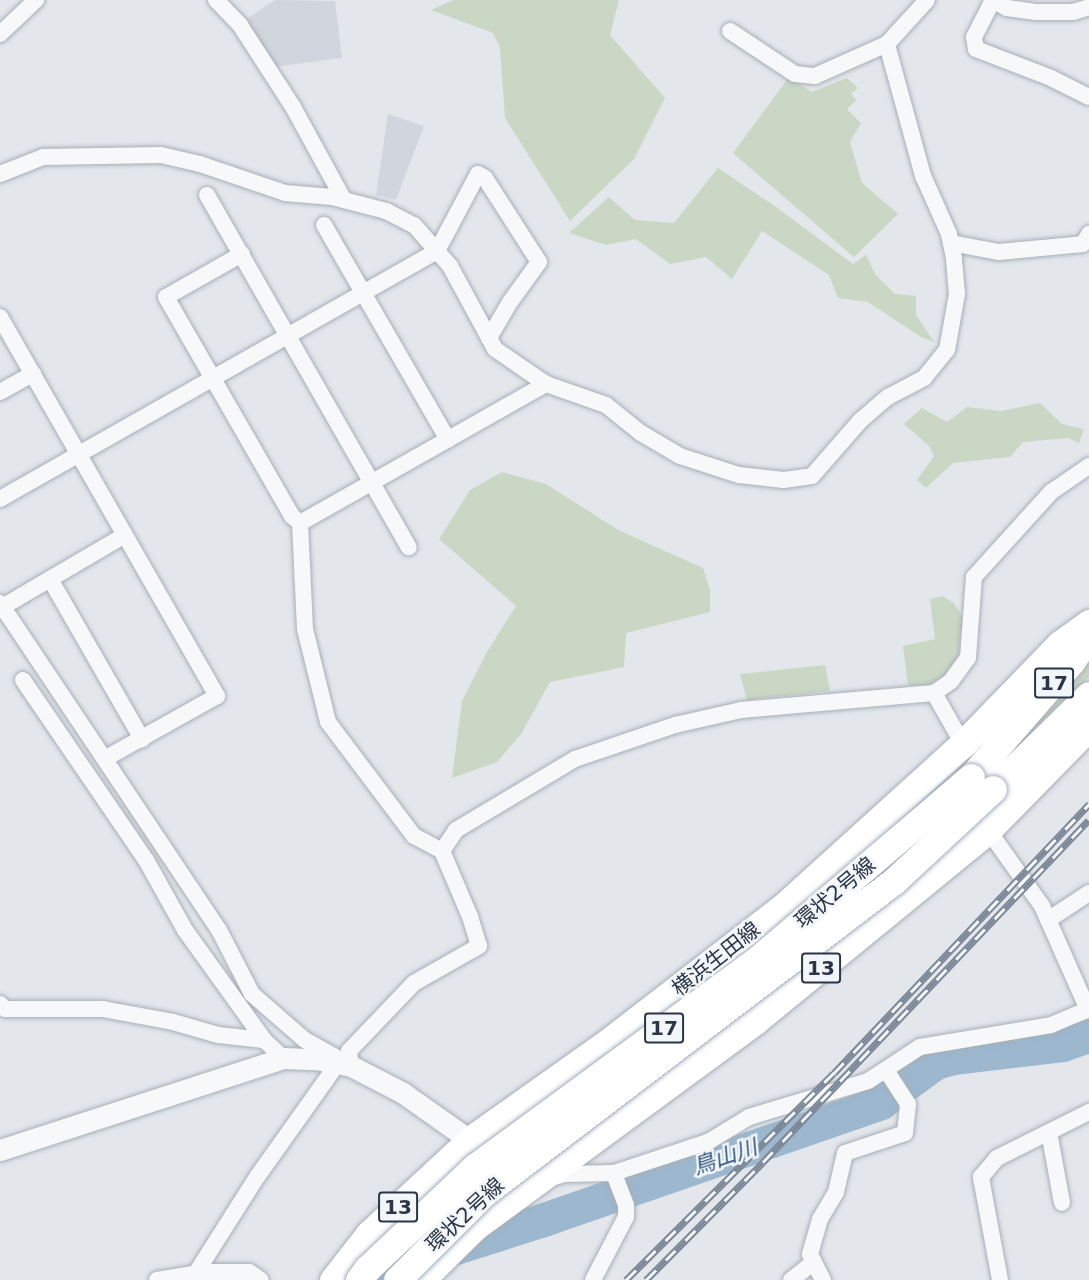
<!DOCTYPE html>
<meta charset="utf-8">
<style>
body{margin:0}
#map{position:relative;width:1089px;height:1280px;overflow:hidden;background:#e3e7ec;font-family:"DejaVu Sans","Noto Sans JP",sans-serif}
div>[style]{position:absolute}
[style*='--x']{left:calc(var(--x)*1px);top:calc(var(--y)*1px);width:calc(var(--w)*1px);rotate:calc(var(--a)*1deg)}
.built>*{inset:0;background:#d1d6de}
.green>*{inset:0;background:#c9d7c4}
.river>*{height:34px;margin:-17px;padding:0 17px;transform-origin:17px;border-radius:17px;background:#9cb7ce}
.roads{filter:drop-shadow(0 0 2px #a8aeb7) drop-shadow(0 0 2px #a8aeb7)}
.minor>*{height:16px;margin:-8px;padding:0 8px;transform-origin:8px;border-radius:8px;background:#f7f8fa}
.tertiary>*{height:21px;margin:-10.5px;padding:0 10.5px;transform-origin:10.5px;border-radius:10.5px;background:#f7f8fa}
.primary>*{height:27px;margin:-13.5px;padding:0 13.5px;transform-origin:13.5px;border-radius:13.5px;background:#fff}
.rail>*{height:7px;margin-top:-3.5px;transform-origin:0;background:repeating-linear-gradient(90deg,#f3f6f9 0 14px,#7c8797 0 28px);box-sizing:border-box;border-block:2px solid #7c8797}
.bridges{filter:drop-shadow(0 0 2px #a2acb9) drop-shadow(0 0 2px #a2acb9)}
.primary-bridge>*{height:27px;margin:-13.5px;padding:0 13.5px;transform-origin:13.5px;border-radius:13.5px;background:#fff}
span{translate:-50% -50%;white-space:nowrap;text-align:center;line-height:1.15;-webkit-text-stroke:5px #f3f6f9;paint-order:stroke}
.shield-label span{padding:2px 4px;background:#f3f6f9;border:2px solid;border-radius:4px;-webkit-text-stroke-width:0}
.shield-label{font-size:20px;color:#2a3546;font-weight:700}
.street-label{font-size:21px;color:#2a3546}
.water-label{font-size:22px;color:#30567d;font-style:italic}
</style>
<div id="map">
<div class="built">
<div style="clip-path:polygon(275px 0,335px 1px,342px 58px,273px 67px,245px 20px)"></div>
<div style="clip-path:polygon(388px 114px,424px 126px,396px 200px,376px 195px)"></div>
</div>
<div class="green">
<div style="clip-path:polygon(453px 0,619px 0,610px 35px,665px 98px,634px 159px,570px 221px,505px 118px,500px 48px,493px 33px,431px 10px)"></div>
<div style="clip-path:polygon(789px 77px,812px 92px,847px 78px,858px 88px,851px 94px,856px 100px,847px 109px,861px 123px,850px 142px,862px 183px,898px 214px,854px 257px,733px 153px)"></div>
<div style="clip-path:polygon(718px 168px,776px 207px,853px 264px,866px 255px,875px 274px,895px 294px,916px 296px,916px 315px,934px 342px,921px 337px,868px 302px,838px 298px,829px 275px,762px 231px,732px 279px,706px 257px,670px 264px,636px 239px,606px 245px,569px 233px,609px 197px,635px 220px,674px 223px)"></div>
<div style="clip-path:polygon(1040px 403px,1062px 424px,1084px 429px,1079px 443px,1068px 438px,1023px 442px,1010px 457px,953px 463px,926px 488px,917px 480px,934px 456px,929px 446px,904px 424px,922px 408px,947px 422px,967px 407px,1001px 411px)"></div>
<div style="clip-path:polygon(502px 472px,546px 484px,618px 530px,703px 568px,710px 590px,710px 612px,626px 633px,624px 667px,550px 682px,521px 734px,497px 762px,452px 778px,462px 701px,487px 652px,516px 606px,439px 539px,470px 490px)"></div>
<div style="clip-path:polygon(942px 596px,954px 603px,963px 618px,958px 658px,947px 677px,930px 685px,908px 685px,903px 646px,935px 639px,930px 599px)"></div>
<div style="clip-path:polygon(1089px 658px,1089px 677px,1015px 746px)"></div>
<div style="clip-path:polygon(825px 665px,830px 691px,747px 700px,740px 674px)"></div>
</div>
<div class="river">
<div style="--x:355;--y:1280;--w:198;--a:-17.6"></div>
<div style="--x:544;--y:1220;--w:357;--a:-19.1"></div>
<div style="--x:881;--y:1103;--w:68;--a:-36"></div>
<div style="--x:936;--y:1063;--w:18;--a:-16"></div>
<div style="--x:953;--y:1058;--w:111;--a:-6.7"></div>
<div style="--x:1063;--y:1045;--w:28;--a:-19"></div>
</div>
<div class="roads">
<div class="minor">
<div style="--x:216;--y:0;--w:35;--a:46"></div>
<div style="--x:240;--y:25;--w:98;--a:57.1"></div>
<div style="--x:293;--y:107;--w:106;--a:61.3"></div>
<div style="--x:993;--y:0;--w:42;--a:117.2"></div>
<div style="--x:974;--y:37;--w:12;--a:81"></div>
<div style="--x:976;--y:49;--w:80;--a:21.1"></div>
<div style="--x:1051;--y:78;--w:42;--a:26.6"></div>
<div style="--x:993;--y:0;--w:16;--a:30"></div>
<div style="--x:1007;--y:8;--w:29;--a:8"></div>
<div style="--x:1036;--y:12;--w:37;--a:0"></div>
<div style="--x:1073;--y:12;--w:17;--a:-17"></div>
<div style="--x:730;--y:31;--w:78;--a:33.5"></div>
<div style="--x:795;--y:74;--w:20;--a:6"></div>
<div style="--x:815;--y:76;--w:79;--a:-24"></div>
<div style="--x:887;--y:44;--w:59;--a:-47.7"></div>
<div style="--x:0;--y:34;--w:50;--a:-43.4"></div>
<div style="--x:0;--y:174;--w:46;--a:-21.6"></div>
<div style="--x:43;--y:157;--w:118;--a:-1"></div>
<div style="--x:161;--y:155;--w:40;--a:13"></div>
<div style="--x:200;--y:164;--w:90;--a:18.8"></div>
<div style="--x:285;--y:193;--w:47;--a:4.9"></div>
<div style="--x:332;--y:197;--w:56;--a:14.5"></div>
<div style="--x:386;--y:211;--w:31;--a:27"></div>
<div style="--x:414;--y:225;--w:55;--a:48.7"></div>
<div style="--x:450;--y:266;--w:94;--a:61.5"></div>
<div style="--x:495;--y:349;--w:62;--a:34.5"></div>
<div style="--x:546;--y:384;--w:64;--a:19.3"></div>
<div style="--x:606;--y:405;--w:45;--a:38.7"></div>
<div style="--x:641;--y:433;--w:45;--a:30.5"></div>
<div style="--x:680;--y:456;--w:62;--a:17.9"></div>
<div style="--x:739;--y:475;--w:45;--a:6.3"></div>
<div style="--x:784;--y:480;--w:28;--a:-8"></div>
<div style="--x:812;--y:476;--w:73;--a:-48.9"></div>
<div style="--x:860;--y:421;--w:37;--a:-41"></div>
<div style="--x:888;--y:397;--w:41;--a:-27.8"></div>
<div style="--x:924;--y:378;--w:36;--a:-51"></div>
<div style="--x:947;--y:350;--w:57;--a:-79.9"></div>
<div style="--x:957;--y:294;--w:36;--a:-95"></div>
<div style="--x:954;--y:258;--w:25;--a:-102"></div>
<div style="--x:949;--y:234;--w:64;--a:-114.1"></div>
<div style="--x:923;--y:176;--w:137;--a:-105.3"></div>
<div style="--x:207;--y:195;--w:406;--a:60.2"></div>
<div style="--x:324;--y:225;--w:248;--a:60"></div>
<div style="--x:951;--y:243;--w:49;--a:10.6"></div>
<div style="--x:999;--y:252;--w:84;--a:-5.4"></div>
<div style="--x:1083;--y:244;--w:12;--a:-59"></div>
<div style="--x:242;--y:254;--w:87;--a:150.5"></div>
<div style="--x:166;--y:297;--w:253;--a:60.1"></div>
<div style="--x:292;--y:516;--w:11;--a:41"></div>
<div style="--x:300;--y:523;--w:106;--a:87.3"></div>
<div style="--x:305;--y:629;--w:96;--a:76.1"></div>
<div style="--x:328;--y:722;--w:143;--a:53"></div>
<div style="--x:414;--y:836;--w:32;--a:28"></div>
<div style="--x:0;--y:317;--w:437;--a:60.2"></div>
<div style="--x:217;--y:696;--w:127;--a:150.8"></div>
<div style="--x:0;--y:392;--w:38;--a:-29"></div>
<div style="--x:0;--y:499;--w:502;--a:-29.58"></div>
<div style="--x:437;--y:251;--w:87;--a:-62"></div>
<div style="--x:478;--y:174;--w:8;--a:30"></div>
<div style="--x:485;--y:178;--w:100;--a:57.3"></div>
<div style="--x:539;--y:262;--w:49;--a:125.9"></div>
<div style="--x:510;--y:302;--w:42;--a:120.3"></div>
<div style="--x:300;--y:523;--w:283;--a:-29.5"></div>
<div style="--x:50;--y:579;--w:185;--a:60.1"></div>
<div style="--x:0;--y:603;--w:394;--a:56.2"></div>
<div style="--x:219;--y:930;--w:72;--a:62.7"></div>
<div style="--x:252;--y:994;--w:70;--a:41"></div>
<div style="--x:305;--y:1040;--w:39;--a:29"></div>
<div style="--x:4;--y:606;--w:140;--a:-30.4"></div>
<div style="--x:23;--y:680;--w:218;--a:55.7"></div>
<div style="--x:146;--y:860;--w:80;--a:60.9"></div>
<div style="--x:185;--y:930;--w:135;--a:54.3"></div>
<div style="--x:934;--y:693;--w:21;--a:-35"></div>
<div style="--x:951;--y:681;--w:29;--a:-54"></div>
<div style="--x:968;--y:658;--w:81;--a:-85.8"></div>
<div style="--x:974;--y:577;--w:115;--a:-47.8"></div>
<div style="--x:1051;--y:492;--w:46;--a:-34.4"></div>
<div style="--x:988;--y:830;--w:93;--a:54.6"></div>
<div style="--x:1042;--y:906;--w:114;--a:66.1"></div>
<div style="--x:1048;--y:920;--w:49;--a:-33.4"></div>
<div style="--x:0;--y:1004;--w:7;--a:45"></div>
<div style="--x:5;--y:1009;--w:98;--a:0"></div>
<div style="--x:103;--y:1009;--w:71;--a:10.5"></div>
<div style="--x:173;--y:1022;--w:47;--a:16.1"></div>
<div style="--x:218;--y:1035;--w:46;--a:6.2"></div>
<div style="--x:264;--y:1040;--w:26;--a:43"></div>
<div style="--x:351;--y:1066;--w:15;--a:-98"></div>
<div style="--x:349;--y:1051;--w:94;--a:-46.3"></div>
<div style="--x:414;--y:983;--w:75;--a:-29.6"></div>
<div style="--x:479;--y:946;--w:28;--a:-107"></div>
<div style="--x:471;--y:919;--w:74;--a:-113.1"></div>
<div style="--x:442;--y:851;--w:25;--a:-56"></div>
<div style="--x:456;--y:830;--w:139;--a:-30.8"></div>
<div style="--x:575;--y:759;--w:106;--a:-18.8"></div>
<div style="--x:675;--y:725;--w:68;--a:-12.8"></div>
<div style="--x:741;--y:710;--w:194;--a:-5"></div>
<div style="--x:934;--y:693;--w:59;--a:60.4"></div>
<div style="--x:1049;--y:1132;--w:72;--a:79.6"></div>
<div style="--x:547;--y:1179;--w:19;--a:-16"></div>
<div style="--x:565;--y:1174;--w:49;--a:-1.2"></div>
<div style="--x:614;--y:1173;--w:99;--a:-18.3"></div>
<div style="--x:708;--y:1142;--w:48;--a:-31.4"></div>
<div style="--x:749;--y:1117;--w:124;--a:-16.8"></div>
<div style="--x:868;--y:1081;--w:62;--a:-33.2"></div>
<div style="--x:920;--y:1047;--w:133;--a:-9.5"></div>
<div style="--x:1051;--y:1025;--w:41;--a:-22.8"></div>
<div style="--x:196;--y:1273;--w:114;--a:-57.6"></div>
<div style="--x:257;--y:1177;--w:140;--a:-54.6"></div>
<div style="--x:157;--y:1280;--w:49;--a:-9.5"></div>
<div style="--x:205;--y:1272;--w:44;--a:0"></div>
<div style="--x:249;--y:1272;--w:14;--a:34"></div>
<div style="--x:593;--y:1280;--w:71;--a:-62.4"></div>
<div style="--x:626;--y:1217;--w:12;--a:-90"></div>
<div style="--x:626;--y:1205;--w:34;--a:-111"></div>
<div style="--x:791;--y:1280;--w:29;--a:-38"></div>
<div style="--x:823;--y:1280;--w:29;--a:-117"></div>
<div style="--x:810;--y:1254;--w:36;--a:-74"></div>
<div style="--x:820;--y:1219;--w:31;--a:-59"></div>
<div style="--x:836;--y:1192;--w:40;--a:-77"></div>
<div style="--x:845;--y:1153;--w:63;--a:-18.4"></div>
<div style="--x:905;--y:1133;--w:29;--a:-84"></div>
<div style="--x:908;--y:1104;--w:38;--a:-123"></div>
<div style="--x:1000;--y:1280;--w:105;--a:-100.5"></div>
<div style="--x:981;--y:1177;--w:25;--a:-50"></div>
<div style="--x:997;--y:1158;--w:103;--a:-26.6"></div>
</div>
<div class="tertiary">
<div style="--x:0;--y:1150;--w:298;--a:-18"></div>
<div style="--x:283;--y:1058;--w:33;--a:2"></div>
<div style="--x:316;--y:1059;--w:36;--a:11"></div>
<div style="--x:351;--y:1066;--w:59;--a:27.4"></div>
<div style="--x:403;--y:1093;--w:97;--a:35.3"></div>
</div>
<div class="primary">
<div style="--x:971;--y:777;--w:154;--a:-49"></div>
<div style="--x:1072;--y:661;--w:31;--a:-57"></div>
<div style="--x:993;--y:789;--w:134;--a:-44.4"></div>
<div style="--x:333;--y:1280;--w:58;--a:-52"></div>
<div style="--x:369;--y:1234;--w:138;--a:-42.9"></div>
<div style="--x:470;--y:1140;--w:174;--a:-35.4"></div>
<div style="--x:612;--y:1039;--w:216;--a:-37.7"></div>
<div style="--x:783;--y:907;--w:243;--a:-42.2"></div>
<div style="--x:963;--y:744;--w:139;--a:-45.9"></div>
<div style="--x:1060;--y:644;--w:36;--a:-36"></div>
<div style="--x:421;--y:1280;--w:76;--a:-44.5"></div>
<div style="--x:475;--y:1227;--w:348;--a:-36.3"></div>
<div style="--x:755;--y:1021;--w:301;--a:-39.3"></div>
<div style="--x:988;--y:830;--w:144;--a:-45.6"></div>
</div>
</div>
<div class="rail">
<div style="--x:626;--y:1280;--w:293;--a:-44.9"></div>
<div style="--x:834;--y:1073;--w:371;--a:-46.5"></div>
<div style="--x:646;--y:1280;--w:166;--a:-45.2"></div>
<div style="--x:763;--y:1162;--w:472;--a:-46.4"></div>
</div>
<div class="bridges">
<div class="primary-bridge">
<div style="--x:359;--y:1280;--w:14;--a:-54"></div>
<div style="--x:367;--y:1269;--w:149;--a:-43.4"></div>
<div style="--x:475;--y:1167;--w:351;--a:-36.3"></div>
<div style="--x:758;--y:959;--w:280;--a:-40.5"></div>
<div style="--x:397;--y:1280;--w:123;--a:-45"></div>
<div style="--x:484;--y:1193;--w:515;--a:-37.27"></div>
<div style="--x:894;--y:881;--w:135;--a:-42.9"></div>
</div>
</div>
<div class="shield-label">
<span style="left:1054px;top:683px">17</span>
<span style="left:821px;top:968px">13</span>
<span style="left:664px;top:1028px">17</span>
<span style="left:398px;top:1207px">13</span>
</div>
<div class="street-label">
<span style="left:835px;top:893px;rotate:-40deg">環状2号線</span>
<span style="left:716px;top:959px;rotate:-38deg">横浜生田線</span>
<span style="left:465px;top:1215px;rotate:-43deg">環状2号線</span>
</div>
<div class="water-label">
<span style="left:725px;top:1157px;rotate:-19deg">鳥山川</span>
</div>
</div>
